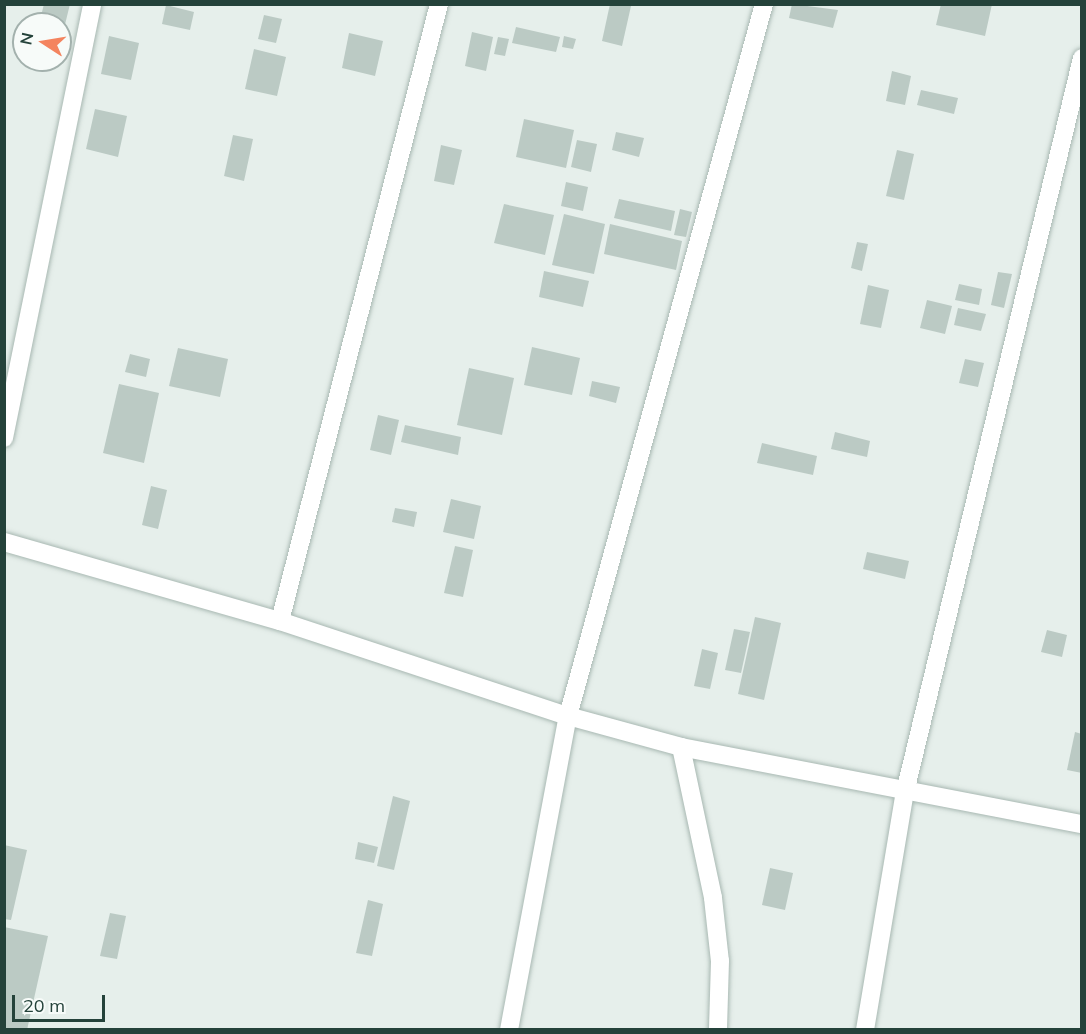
<!DOCTYPE html>
<style>
body{margin:0}
#map{position:relative;width:1086px;height:1034px;overflow:hidden;background:#e6efeb;font-family:Mulish,sans-serif}
div>[style]{position:absolute}
[style*='--x']{left:calc(var(--x)*1px);top:calc(var(--y)*1px);width:calc(var(--w)*1px);rotate:calc(var(--a)*1deg)}
.building>*{inset:0;background:#bbcac4}
.roads{filter:drop-shadow(0 0 2px #a8b8b2) drop-shadow(0 0 2px #a8b8b2)}
.street>*{height:18px;margin:-9px;padding:0 9px;transform-origin:9px;border-radius:9px;background:#fff}
span{translate:-50% -50%;white-space:nowrap;text-align:center;line-height:1.15;-webkit-text-stroke:5px #f7fbf9;paint-order:stroke}
.frame{position:absolute;inset:0;border:6px solid #24423a;pointer-events:none}
.north{position:absolute;left:12px;top:12px;width:60px;height:60px;box-sizing:border-box;background:#f7fbf9;border:2px solid #a3b1ad;border-radius:50%;rotate:282deg;font-size:16px;font-weight:700;line-height:24px;text-align:center;color:#24423a}
.north::after{content:'';display:block;margin:auto;width:21px;height:27px;background:#f4845f;clip-path:polygon(50% 0,100% 100%,50% 72%,0 100%)}
.scale{position:absolute;left:12px;top:995px;width:93px;height:27px;box-sizing:border-box;border:3px solid #24423a;border-top:0;padding-left:8px;font-size:18px;line-height:21px;white-space:nowrap;color:#24423a;-webkit-text-stroke:4px #f7fbf9;paint-order:stroke}
</style>
<div id="map">
<div class="building">
<div style="clip-path:polygon(44px 4px,70px 4px,61px 41px,60px 24px,39px 24px)"></div>
<div style="clip-path:polygon(610px 4px,631px 6px,622px 46px,602px 41px)"></div>
<div style="clip-path:polygon(792px 4px,838px 10px,833px 28px,789px 18px)"></div>
<div style="clip-path:polygon(941px 4px,992px 4px,985px 36px,936px 25px)"></div>
<div style="clip-path:polygon(166px 5px,194px 12px,190px 30px,162px 24px)"></div>
<div style="clip-path:polygon(264px 15px,282px 19px,276px 43px,258px 39px)"></div>
<div style="clip-path:polygon(516px 27px,560px 37px,556px 52px,512px 43px)"></div>
<div style="clip-path:polygon(472px 32px,493px 37px,486px 71px,465px 66px)"></div>
<div style="clip-path:polygon(349px 33px,383px 41px,375px 76px,342px 68px)"></div>
<div style="clip-path:polygon(109px 36px,139px 43px,131px 80px,101px 74px)"></div>
<div style="clip-path:polygon(564px 36px,576px 39px,573px 49px,562px 47px)"></div>
<div style="clip-path:polygon(498px 37px,509px 39px,505px 56px,494px 54px)"></div>
<div style="clip-path:polygon(254px 49px,286px 57px,277px 96px,245px 89px)"></div>
<div style="clip-path:polygon(892px 71px,911px 76px,905px 105px,886px 101px)"></div>
<div style="clip-path:polygon(921px 90px,958px 98px,954px 114px,917px 105px)"></div>
<div style="clip-path:polygon(95px 109px,127px 116px,118px 157px,86px 149px)"></div>
<div style="clip-path:polygon(524px 119px,574px 130px,566px 168px,516px 157px)"></div>
<div style="clip-path:polygon(616px 132px,644px 138px,639px 157px,612px 150px)"></div>
<div style="clip-path:polygon(233px 135px,253px 139px,244px 181px,224px 176px)"></div>
<div style="clip-path:polygon(577px 140px,597px 144px,591px 172px,571px 167px)"></div>
<div style="clip-path:polygon(441px 145px,462px 150px,454px 185px,434px 181px)"></div>
<div style="clip-path:polygon(897px 150px,914px 154px,904px 200px,886px 196px)"></div>
<div style="clip-path:polygon(566px 182px,588px 187px,583px 211px,561px 206px)"></div>
<div style="clip-path:polygon(619px 199px,675px 211px,671px 231px,614px 218px)"></div>
<div style="clip-path:polygon(504px 204px,554px 215px,545px 255px,494px 243px)"></div>
<div style="clip-path:polygon(680px 209px,692px 212px,686px 237px,674px 235px)"></div>
<div style="clip-path:polygon(564px 214px,605px 224px,594px 274px,552px 265px)"></div>
<div style="clip-path:polygon(610px 224px,682px 241px,676px 270px,604px 254px)"></div>
<div style="clip-path:polygon(857px 242px,868px 244px,862px 271px,851px 268px)"></div>
<div style="clip-path:polygon(544px 271px,589px 281px,583px 307px,539px 297px)"></div>
<div style="clip-path:polygon(998px 272px,1012px 274px,1004px 308px,991px 305px)"></div>
<div style="clip-path:polygon(959px 284px,982px 289px,979px 305px,955px 300px)"></div>
<div style="clip-path:polygon(868px 285px,889px 290px,881px 328px,860px 324px)"></div>
<div style="clip-path:polygon(927px 300px,952px 306px,945px 334px,920px 328px)"></div>
<div style="clip-path:polygon(958px 308px,986px 314px,981px 331px,954px 325px)"></div>
<div style="clip-path:polygon(532px 347px,580px 358px,572px 395px,524px 385px)"></div>
<div style="clip-path:polygon(178px 348px,228px 359px,220px 397px,169px 386px)"></div>
<div style="clip-path:polygon(130px 354px,150px 359px,146px 377px,125px 372px)"></div>
<div style="clip-path:polygon(965px 359px,984px 363px,978px 387px,959px 383px)"></div>
<div style="clip-path:polygon(469px 368px,514px 378px,502px 435px,457px 425px)"></div>
<div style="clip-path:polygon(592px 381px,620px 387px,616px 403px,589px 396px)"></div>
<div style="clip-path:polygon(119px 384px,159px 393px,144px 463px,103px 453px)"></div>
<div style="clip-path:polygon(378px 415px,399px 420px,391px 455px,370px 450px)"></div>
<div style="clip-path:polygon(405px 425px,461px 437px,458px 455px,401px 442px)"></div>
<div style="clip-path:polygon(835px 432px,870px 441px,867px 457px,831px 449px)"></div>
<div style="clip-path:polygon(762px 443px,817px 456px,813px 475px,757px 463px)"></div>
<div style="clip-path:polygon(151px 486px,167px 490px,158px 529px,142px 525px)"></div>
<div style="clip-path:polygon(451px 499px,481px 506px,474px 539px,443px 532px)"></div>
<div style="clip-path:polygon(395px 508px,417px 512px,414px 527px,392px 522px)"></div>
<div style="clip-path:polygon(455px 546px,473px 550px,463px 597px,444px 593px)"></div>
<div style="clip-path:polygon(867px 552px,909px 561px,905px 579px,863px 569px)"></div>
<div style="clip-path:polygon(755px 617px,781px 623px,764px 700px,738px 694px)"></div>
<div style="clip-path:polygon(734px 629px,750px 632px,741px 673px,725px 670px)"></div>
<div style="clip-path:polygon(1047px 630px,1067px 635px,1062px 657px,1041px 652px)"></div>
<div style="clip-path:polygon(702px 649px,718px 653px,710px 689px,694px 686px)"></div>
<div style="clip-path:polygon(1075px 732px,1082px 734px,1082px 773px,1067px 770px)"></div>
<div style="clip-path:polygon(393px 796px,410px 801px,394px 870px,377px 866px)"></div>
<div style="clip-path:polygon(358px 842px,378px 847px,374px 863px,355px 859px)"></div>
<div style="clip-path:polygon(4px 845px,27px 850px,11px 920px,4px 919px)"></div>
<div style="clip-path:polygon(770px 868px,793px 873px,785px 910px,762px 905px)"></div>
<div style="clip-path:polygon(368px 900px,383px 904px,372px 956px,356px 953px)"></div>
<div style="clip-path:polygon(110px 913px,126px 916px,117px 959px,100px 956px)"></div>
<div style="clip-path:polygon(4px 927px,48px 936px,27px 1030px,4px 1030px)"></div>
</div>
<div class="roads">
<div class="street">
<div style="--x:4;--y:438;--w:443;--a:-78.5"></div>
<div style="--x:4;--y:542;--w:287;--a:16"></div>
<div style="--x:280;--y:621;--w:303;--a:18.3"></div>
<div style="--x:568;--y:716;--w:117;--a:15.3"></div>
<div style="--x:681;--y:747;--w:408;--a:10.9"></div>
<div style="--x:280;--y:621;--w:637;--a:-75.55"></div>
<div style="--x:681;--y:747;--w:154;--a:78"></div>
<div style="--x:713;--y:898;--w:63;--a:83.7"></div>
<div style="--x:720;--y:961;--w:69;--a:91.7"></div>
<div style="--x:509;--y:1030;--w:319;--a:-79.4"></div>
<div style="--x:568;--y:716;--w:738;--a:-74.61"></div>
<div style="--x:865;--y:1030;--w:241;--a:-80.5"></div>
<div style="--x:905;--y:792;--w:755;--a:-76.44"></div>
</div>
</div>
<div class="frame"></div>
<div class="north">N</div>
<div class="scale">20 m</div>
</div>
